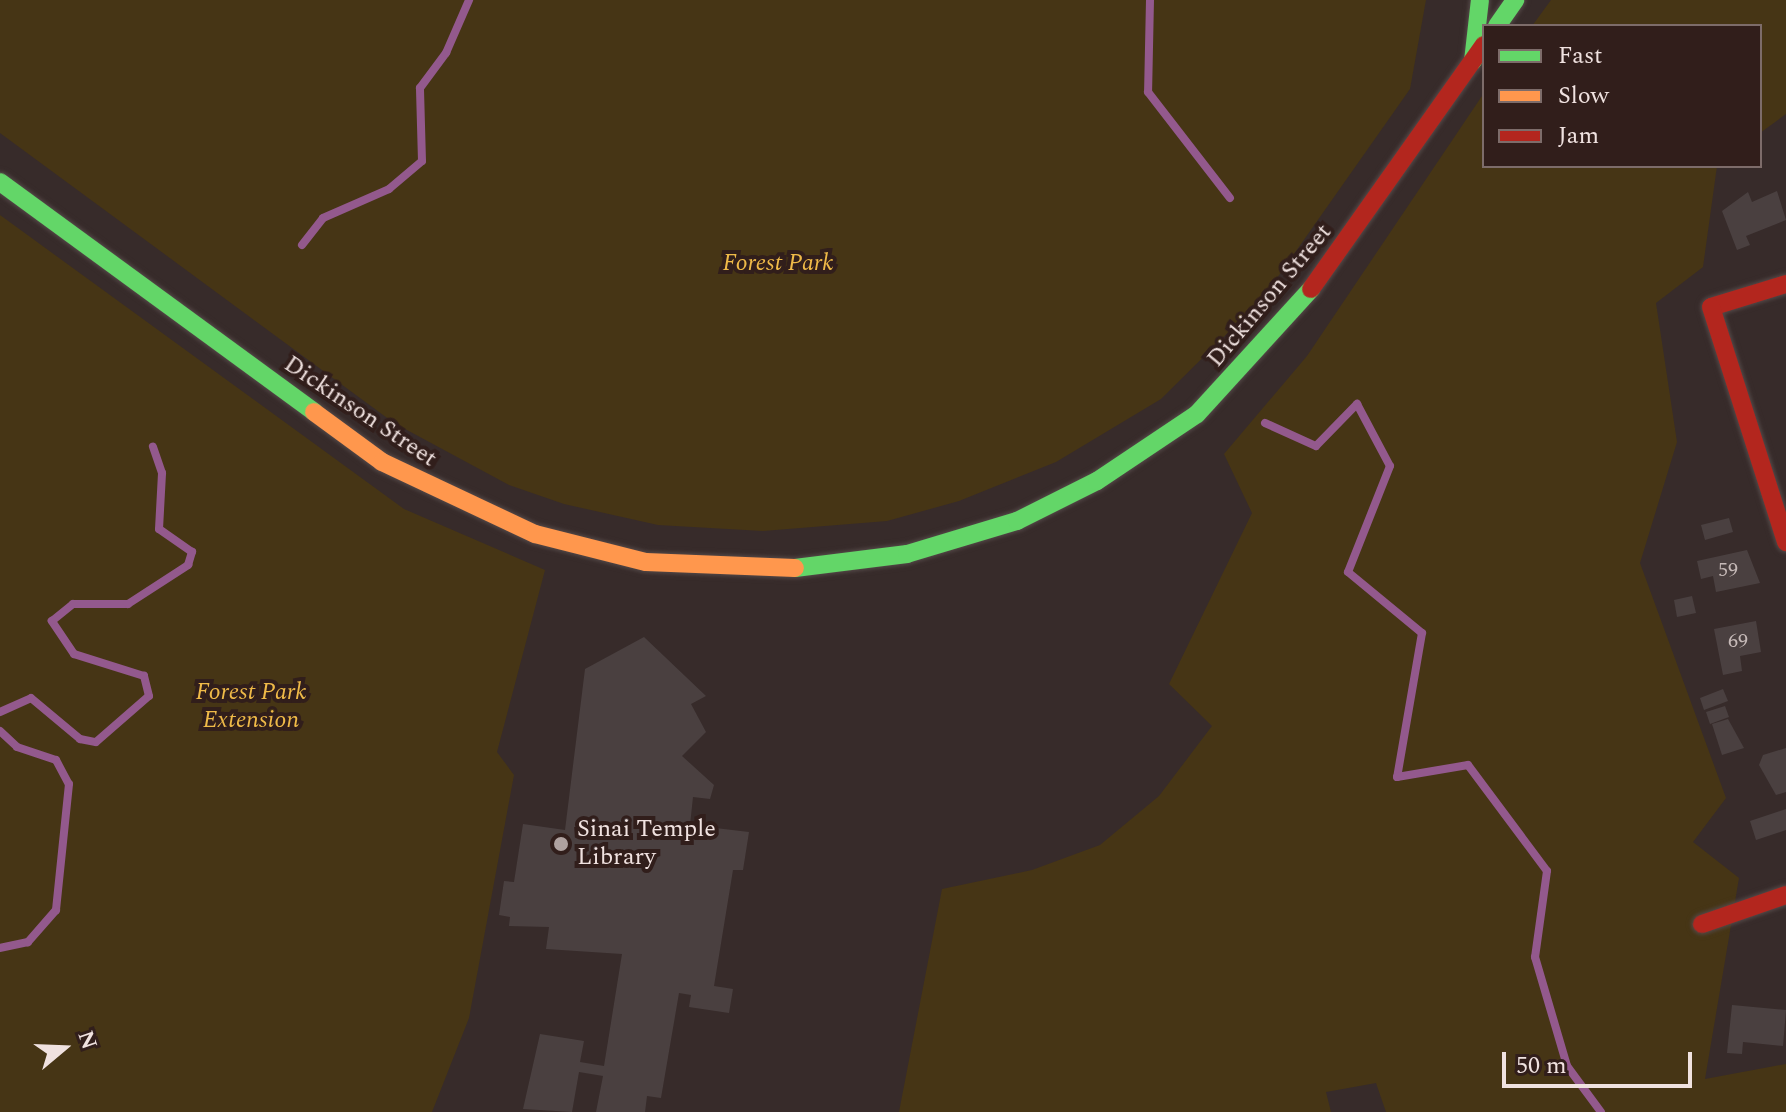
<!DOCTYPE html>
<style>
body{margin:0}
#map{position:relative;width:1786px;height:1112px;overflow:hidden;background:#372b2a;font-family:Spectral,serif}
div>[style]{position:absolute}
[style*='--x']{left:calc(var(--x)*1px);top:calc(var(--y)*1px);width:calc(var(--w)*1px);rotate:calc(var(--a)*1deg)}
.green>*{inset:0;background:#463515}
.stream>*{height:8px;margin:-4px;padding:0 4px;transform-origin:4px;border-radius:4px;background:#93598d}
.building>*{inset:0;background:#4a4040}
.roads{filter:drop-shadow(0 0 2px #544948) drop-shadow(0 0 2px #544948)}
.fast>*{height:18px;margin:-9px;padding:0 9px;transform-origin:9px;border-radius:9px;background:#63d668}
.slow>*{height:18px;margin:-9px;padding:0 9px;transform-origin:9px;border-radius:9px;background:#ff974d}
.jam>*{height:18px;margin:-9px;padding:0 9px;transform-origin:9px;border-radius:9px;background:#b3261e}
.dots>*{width:22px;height:22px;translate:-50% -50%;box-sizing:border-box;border:4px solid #311e1b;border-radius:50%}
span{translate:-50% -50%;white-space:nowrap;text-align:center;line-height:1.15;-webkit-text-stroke:8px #311e1b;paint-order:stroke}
.number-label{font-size:20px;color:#c6bab8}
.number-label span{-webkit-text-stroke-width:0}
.park-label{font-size:24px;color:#efba48;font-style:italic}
.street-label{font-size:24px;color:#f0e2e0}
.poi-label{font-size:24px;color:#f0e2e0}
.left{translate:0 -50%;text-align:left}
.legend{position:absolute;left:1482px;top:24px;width:280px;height:144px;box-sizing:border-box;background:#311e1b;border:2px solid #7d6c6a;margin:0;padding:10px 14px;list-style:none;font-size:24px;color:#f0e2e0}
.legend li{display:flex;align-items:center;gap:16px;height:40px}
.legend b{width:40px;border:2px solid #7d6c6a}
.north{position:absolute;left:24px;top:1008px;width:80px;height:80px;-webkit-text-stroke:6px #311e1b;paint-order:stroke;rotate:71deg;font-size:22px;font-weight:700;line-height:32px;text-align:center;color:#f0e2e0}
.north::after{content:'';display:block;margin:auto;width:28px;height:36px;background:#f0e2e0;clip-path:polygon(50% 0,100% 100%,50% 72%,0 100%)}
.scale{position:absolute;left:1502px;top:1052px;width:190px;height:36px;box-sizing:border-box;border:4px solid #f0e2e0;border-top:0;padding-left:10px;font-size:24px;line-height:28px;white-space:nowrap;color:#f0e2e0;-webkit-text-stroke:6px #311e1b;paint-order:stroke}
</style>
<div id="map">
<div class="green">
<div style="clip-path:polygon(0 0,1426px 0,1410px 89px,1263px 298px,1161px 399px,1056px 462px,959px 501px,887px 521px,763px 531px,658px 525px,564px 504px,509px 485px,394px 423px,0 133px)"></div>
<div style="clip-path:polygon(1551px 0,1786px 0,1786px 114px,1760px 133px,1760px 26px,1532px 26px)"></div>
<div style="clip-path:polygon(1484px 93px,1484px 166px,1717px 166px,1703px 267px,1656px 303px,1677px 442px,1640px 563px,1726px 798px,1693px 842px,1739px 878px,1705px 1079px,1786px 1064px,1786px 1112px,1386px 1112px,1376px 1083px,1326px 1092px,1331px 1112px,899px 1112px,942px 889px,1032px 870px,1100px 845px,1159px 796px,1212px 726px,1169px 684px,1252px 513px,1224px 454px,1307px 356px)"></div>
<div style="clip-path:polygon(0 215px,404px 509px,545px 570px,497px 752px,514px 775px,469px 1018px,432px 1112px,0 1112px)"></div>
</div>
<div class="stream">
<div style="--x:1150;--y:0;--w:92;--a:91.2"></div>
<div style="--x:1148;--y:92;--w:134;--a:52.3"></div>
<div style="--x:302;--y:245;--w:34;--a:-52"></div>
<div style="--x:323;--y:218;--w:72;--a:-23.7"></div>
<div style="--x:389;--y:189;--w:43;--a:-40.3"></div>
<div style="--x:422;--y:161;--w:73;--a:-91.6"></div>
<div style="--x:420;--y:88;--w:44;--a:-53.4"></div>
<div style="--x:446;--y:53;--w:58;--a:-66.5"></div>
<div style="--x:1265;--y:423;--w:56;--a:24.3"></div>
<div style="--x:1316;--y:446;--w:59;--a:-45.7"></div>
<div style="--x:1357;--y:404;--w:70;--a:62"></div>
<div style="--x:1390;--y:466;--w:114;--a:111.6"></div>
<div style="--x:1348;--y:572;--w:96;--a:39.5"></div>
<div style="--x:1422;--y:633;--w:146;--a:99.8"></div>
<div style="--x:1397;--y:777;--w:72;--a:-9.6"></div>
<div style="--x:1468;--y:765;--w:132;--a:53.3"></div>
<div style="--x:1547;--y:871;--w:87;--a:97.9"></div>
<div style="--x:1535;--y:957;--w:114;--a:73.6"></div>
<div style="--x:1567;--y:1066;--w:57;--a:53.5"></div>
<div style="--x:0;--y:712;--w:34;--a:-24"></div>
<div style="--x:31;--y:698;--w:64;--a:39.9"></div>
<div style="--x:80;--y:739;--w:16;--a:11"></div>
<div style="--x:96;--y:742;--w:70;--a:-41"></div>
<div style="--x:149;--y:696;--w:21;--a:-104"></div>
<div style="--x:144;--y:676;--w:73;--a:-162.6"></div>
<div style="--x:74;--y:654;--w:40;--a:-124"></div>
<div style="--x:52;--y:621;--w:27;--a:-39"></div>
<div style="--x:73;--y:604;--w:55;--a:0"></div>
<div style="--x:128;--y:604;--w:72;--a:-33"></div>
<div style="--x:188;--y:565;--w:14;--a:-73"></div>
<div style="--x:192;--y:552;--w:40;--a:-145.1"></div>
<div style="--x:159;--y:529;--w:56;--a:-86.9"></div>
<div style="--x:162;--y:473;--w:28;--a:-109"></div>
<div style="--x:0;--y:731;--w:23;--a:43"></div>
<div style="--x:17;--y:747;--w:41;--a:18.4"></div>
<div style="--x:56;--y:760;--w:27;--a:62"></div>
<div style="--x:69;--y:784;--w:127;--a:95.9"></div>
<div style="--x:56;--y:910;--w:43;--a:131.2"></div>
<div style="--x:28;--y:942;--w:29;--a:168"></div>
</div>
<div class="building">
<div style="clip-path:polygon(1777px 191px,1786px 220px,1746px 236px,1750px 245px,1737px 250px,1722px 211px,1748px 192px,1752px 202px)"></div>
<div style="clip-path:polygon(1729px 518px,1733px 532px,1705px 540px,1701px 525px)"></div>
<div style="clip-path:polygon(1747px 550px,1760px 583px,1716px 592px,1713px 576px,1701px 579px,1697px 561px)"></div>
<div style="clip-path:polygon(1692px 596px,1696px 613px,1677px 617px,1674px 600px)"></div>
<div style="clip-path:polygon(1756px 621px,1761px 652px,1740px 656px,1742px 671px,1723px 675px,1714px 629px)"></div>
<div style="clip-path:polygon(644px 637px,706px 696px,691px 704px,706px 732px,682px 756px,714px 785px,710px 799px,693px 797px,690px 825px,749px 832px,743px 870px,733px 870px,714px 986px,733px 989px,729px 1013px,689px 1007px,691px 995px,679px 993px,661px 1098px,647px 1096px,645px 1112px,596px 1112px,603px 1076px,579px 1072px,572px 1112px,523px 1109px,540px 1034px,584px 1041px,580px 1062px,604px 1066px,622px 954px,546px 949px,549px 927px,509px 926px,510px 917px,499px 915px,504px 881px,514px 882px,523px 824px,565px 830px,585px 669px)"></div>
<div style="clip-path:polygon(1723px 689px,1728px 701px,1704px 710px,1700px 698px)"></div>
<div style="clip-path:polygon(1725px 706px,1729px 717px,1710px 724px,1706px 712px)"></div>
<div style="clip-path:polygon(1728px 719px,1744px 748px,1722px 755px,1712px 724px)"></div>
<div style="clip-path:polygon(1786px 748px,1786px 792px,1776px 795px,1759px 765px,1763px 755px)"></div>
<div style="clip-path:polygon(1786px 809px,1786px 830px,1756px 840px,1750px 821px)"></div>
<div style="clip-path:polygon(1732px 1005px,1786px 1010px,1783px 1046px,1743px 1042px,1742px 1054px,1727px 1053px)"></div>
</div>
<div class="roads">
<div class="fast">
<div style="--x:1497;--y:26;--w:32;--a:-55"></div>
<div style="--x:1473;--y:61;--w:61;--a:-83.5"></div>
<div style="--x:0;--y:182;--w:389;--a:36.2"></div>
<div style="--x:795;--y:568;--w:113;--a:-7.1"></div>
<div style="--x:907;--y:554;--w:115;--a:-16.7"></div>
<div style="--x:1017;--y:521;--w:89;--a:-26.6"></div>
<div style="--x:1097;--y:481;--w:120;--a:-33.8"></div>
<div style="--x:1197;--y:414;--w:169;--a:-47.6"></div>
</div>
<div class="slow">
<div style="--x:314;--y:412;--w:84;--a:36.3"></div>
<div style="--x:382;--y:462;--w:169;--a:25.2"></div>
<div style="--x:535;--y:534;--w:114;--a:14.2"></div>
<div style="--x:646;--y:562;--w:149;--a:2.3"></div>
</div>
<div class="jam">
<div style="--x:1786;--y:284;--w:78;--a:163"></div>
<div style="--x:1711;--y:307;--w:247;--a:72.3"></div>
<div style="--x:1311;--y:289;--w:299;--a:-54.7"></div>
<div style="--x:1702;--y:924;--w:89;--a:-19"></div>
</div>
</div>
<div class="dots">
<div style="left:561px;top:844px;background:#afa2a0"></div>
</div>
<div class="number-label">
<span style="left:1728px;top:570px">59</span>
<span style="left:1738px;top:641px">69</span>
</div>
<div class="park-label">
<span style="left:778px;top:264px">Forest Park</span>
<span style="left:251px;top:707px">Forest Park<br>Extension</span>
</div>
<div class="street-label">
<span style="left:1270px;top:296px;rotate:-50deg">Dickinson Street</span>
<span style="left:360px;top:412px;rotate:34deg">Dickinson Street</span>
</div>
<div class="poi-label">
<span class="left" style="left:577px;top:844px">Sinai Temple<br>Library</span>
</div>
<ul class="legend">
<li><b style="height:10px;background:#63d668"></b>Fast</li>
<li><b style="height:10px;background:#ff974d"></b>Slow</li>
<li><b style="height:10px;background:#b3261e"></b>Jam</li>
</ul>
<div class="north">N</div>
<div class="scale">50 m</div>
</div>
